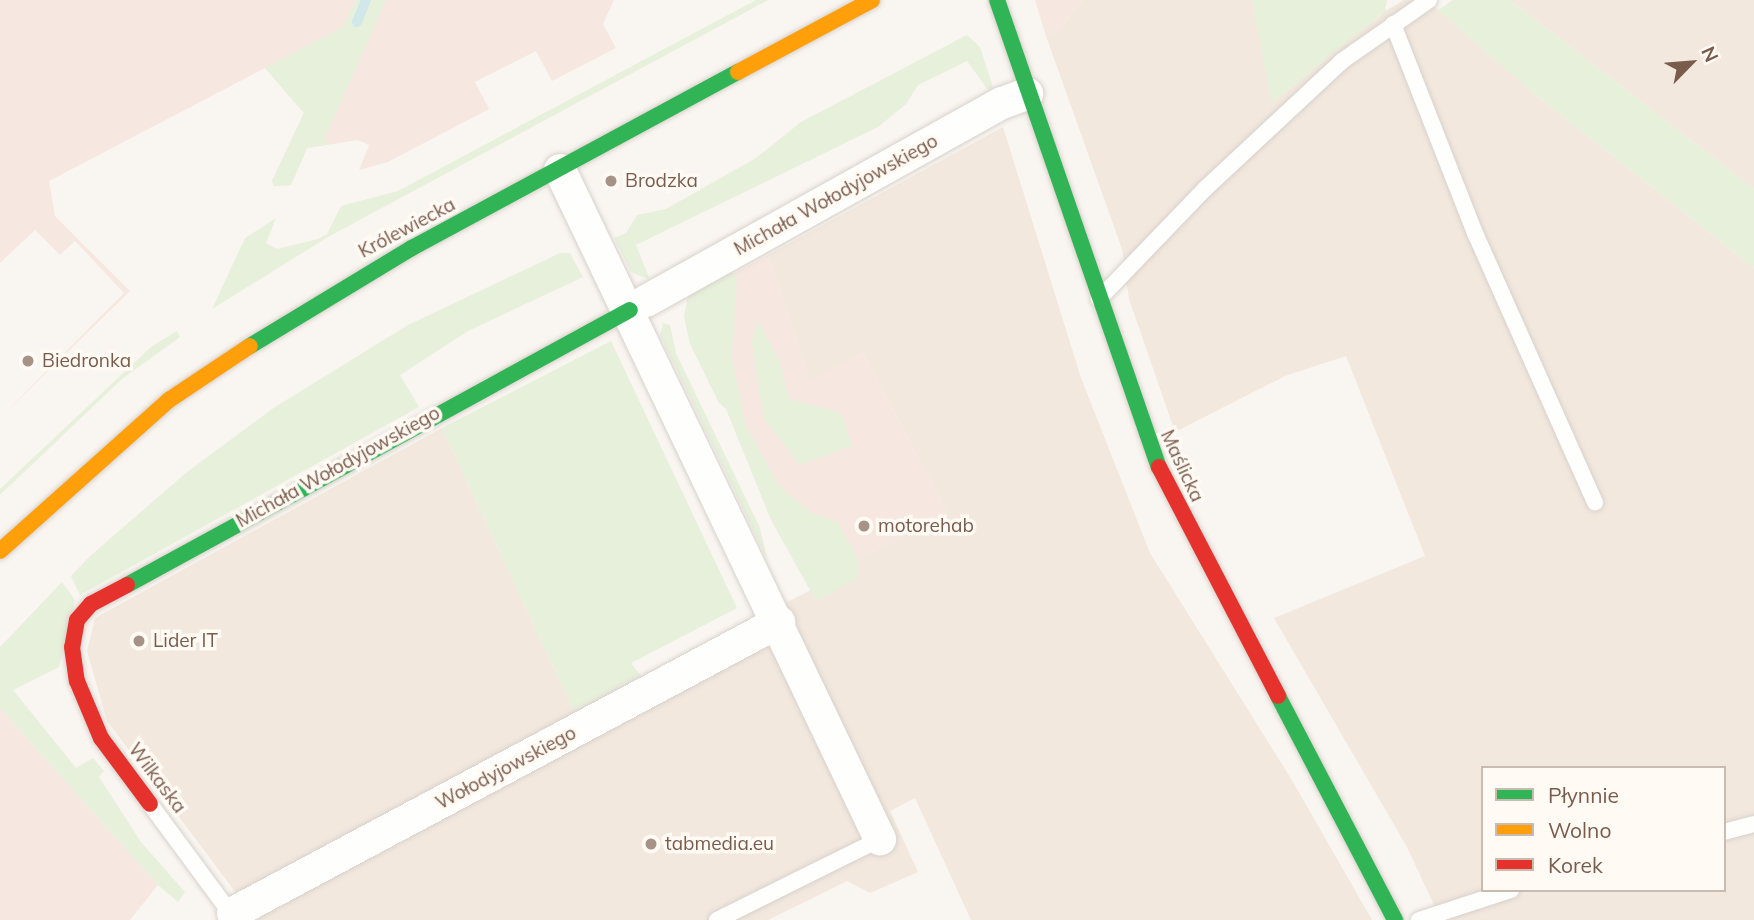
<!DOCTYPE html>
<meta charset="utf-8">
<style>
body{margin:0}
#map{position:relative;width:1754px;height:920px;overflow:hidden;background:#f9f5f0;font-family:Mulish,sans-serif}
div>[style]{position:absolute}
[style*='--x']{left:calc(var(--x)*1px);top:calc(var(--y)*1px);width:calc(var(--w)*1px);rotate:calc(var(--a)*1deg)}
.residential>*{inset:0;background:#f2e8de}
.commercial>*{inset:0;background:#f6e8e1}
.green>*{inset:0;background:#e7f0db}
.stream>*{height:10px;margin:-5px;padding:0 5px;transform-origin:5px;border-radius:5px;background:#d0e8ea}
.roads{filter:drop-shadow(0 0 2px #d7d1cb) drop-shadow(0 0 2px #d7d1cb)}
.lane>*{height:16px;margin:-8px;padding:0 8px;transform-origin:8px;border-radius:8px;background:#fefefd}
.street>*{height:32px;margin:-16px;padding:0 16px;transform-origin:16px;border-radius:16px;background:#fefefd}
.fast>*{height:16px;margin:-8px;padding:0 8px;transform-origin:8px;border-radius:8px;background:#30b455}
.slow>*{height:16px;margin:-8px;padding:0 8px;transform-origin:8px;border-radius:8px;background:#ff9f0a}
.jam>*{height:16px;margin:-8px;padding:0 8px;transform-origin:8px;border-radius:8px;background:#e5322d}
.dots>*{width:19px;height:19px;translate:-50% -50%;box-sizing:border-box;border:4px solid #fffaf3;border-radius:50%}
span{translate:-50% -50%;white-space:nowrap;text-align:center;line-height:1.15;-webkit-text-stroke:7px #fffaf3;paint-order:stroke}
.poi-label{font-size:19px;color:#7a5c4d}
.left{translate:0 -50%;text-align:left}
.street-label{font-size:19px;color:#7a5c4d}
.legend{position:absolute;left:1481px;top:766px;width:245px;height:126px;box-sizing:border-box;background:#fffaf3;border:2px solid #cabbb1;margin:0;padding:9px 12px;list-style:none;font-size:21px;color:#7a5c4d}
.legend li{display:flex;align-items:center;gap:14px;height:35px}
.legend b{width:35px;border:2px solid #cabbb1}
.north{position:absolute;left:1656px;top:28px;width:70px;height:70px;-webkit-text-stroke:5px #fffaf3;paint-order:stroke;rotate:65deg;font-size:19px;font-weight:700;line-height:28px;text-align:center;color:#7a5c4d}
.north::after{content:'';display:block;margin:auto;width:24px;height:32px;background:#7a5c4d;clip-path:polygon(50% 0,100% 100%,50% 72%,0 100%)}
</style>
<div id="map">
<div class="residential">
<div style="clip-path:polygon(evenodd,1083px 0,1252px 0,1273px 102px,1385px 11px,1404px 0,1427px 0,1533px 93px,1754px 268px,1754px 920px,1441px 920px,1407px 847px,1274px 618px,1425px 556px,1346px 356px,1285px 376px,1175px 432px,1129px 299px,1122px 249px,1046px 36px,1058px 30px,1083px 0,1483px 768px,1724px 768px,1724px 890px,1483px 890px,1483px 768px)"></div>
<div style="clip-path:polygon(1510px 0,1754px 0,1754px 189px)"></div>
<div style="clip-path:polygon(1003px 127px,1081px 378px,1150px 553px,1293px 782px,1372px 920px,971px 920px,915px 798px,890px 811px,918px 872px,870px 893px,847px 881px,768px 920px,247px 920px,236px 893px,107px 721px,87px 651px,95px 618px,442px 428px,574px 711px,815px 588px,858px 559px,947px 512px,863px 353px,810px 381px,768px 255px)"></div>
</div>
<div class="commercial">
<div style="clip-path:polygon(0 0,356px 0,344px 26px,377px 0,614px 0,603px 24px,616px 48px,552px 81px,536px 51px,475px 82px,489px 109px,388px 162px,359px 170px,369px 145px,358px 140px,307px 148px,291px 185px,274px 186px,272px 181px,304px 113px,265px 68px,49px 181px,55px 216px,130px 291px,0 418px,124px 293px,75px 241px,60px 255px,35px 230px,0 263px)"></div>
<div style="clip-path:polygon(1035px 0,1083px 0,1058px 30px,1046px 36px)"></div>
<div style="clip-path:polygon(768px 255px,810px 380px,863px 353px,947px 512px,858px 559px,815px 588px,687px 320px,699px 292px)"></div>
<div style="clip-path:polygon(0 708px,158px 885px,130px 920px,0 920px)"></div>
</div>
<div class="green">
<div style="clip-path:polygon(356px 0,386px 0,324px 140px,331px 144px,307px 148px,291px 185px,274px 186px,272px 181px,304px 113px,265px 68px,343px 27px)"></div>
<div style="clip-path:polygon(756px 0,768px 0,328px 237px,212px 309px,245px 238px,276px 218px,266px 243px,277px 249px,318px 239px,327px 234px,341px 206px,398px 191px)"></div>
<div style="clip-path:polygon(1252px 0,1387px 0,1385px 11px,1272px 103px)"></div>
<div style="clip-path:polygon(1453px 0,1510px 0,1754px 189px,1754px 268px,1533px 93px,1438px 10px)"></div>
<div style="clip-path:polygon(967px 35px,980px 47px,993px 87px,988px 90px,967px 61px,918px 85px,906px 104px,878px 127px,636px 245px,650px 280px,631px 272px,614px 238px,626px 233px,637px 215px,666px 209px,756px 158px,801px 122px)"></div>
<div style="clip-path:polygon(560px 253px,570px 253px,583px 277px,468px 331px,400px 375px,419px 407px,80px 595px,71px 576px,89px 557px,187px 472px,275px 407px,408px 325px)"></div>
<div style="clip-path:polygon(731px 271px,737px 279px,732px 358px,746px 426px,779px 486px,812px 513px,838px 522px,858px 559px,858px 578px,816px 601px,771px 520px,726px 409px,719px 403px,690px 344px,684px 317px,688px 295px)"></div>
<div style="clip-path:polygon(758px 321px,779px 360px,789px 399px,842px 413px,852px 446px,800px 465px,764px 419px,752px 342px)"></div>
<div style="clip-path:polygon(663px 323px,670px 325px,676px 353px,760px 528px,767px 559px,660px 335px)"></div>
<div style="clip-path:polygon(177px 331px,180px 337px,122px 379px,0 495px,0 489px,151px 347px)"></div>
<div style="clip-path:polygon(611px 341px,737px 608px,631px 663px,641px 676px,574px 711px,442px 428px)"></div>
<div style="clip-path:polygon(62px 582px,75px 600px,59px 667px,13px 690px,76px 768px,93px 758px,104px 771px,99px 777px,141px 842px,185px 892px,178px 902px,158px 885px,0 708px,0 647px)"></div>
</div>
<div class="stream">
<div style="--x:357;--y:22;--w:24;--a:-68"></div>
</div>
<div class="roads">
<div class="lane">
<div style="--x:1393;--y:24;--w:225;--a:68.6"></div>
<div style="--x:1475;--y:233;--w:295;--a:66"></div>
<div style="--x:1099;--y:299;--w:154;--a:-46.1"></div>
<div style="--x:1206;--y:188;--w:186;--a:-43"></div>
<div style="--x:1342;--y:61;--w:106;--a:-35"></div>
<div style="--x:150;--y:804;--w:142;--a:53.6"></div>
<div style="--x:1724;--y:832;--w:31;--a:-15"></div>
<div style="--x:717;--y:920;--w:182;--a:-26.4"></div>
<div style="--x:1419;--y:920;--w:97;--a:-18.1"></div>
</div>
<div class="street">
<div style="--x:560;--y:170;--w:742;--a:64.44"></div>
<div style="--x:646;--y:301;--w:407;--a:-29.1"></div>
<div style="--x:1002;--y:103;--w:27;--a:-20"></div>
<div style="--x:233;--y:913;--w:619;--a:-28.06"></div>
</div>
<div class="fast">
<div style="--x:997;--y:0;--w:494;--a:70.9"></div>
<div style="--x:250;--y:346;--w:189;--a:-31.2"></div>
<div style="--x:412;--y:248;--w:370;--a:-28.4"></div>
<div style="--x:127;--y:585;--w:573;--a:-28.67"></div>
<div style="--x:1278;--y:696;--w:253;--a:62.4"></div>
</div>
<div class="slow">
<div style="--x:738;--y:72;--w:152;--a:-28.2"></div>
<div style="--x:0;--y:551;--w:227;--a:-41.8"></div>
<div style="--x:169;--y:400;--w:97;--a:-33.7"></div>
</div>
<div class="jam">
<div style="--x:1159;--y:467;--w:258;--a:62.5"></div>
<div style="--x:127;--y:585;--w:41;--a:152.2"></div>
<div style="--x:91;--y:604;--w:21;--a:131"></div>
<div style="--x:77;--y:620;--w:27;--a:100"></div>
<div style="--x:72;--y:647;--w:34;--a:82"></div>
<div style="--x:77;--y:681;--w:62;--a:67.2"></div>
<div style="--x:101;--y:738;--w:82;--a:53.4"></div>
</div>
</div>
<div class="dots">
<div style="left:611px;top:181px;background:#a69286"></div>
<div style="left:28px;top:361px;background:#a69286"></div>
<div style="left:864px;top:526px;background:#a69286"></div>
<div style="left:139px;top:641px;background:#a69286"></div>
<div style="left:651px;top:844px;background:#a69286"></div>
</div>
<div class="poi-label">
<span class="left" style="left:625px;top:181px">Brodzka</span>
<span class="left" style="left:42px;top:361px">Biedronka</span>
<span class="left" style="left:878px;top:526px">motorehab</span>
<span class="left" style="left:153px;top:641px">Lider IT</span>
<span class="left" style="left:665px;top:844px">tabmedia.eu</span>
</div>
<div class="street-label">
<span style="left:836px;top:195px;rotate:-29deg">Michała Wołodyjowskiego</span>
<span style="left:407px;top:228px;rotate:-28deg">Królewiecka</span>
<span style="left:1182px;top:466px;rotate:65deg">Maślicka</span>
<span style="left:338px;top:467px;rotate:-29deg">Michała Wołodyjowskiego</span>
<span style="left:506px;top:768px;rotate:-28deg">Wołodyjowskiego</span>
<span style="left:157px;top:778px;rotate:53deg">Wilkaska</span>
</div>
<ul class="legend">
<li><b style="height:9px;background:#30b455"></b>Płynnie</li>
<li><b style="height:9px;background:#ff9f0a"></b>Wolno</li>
<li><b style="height:9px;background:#e5322d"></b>Korek</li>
</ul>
<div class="north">N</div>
</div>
